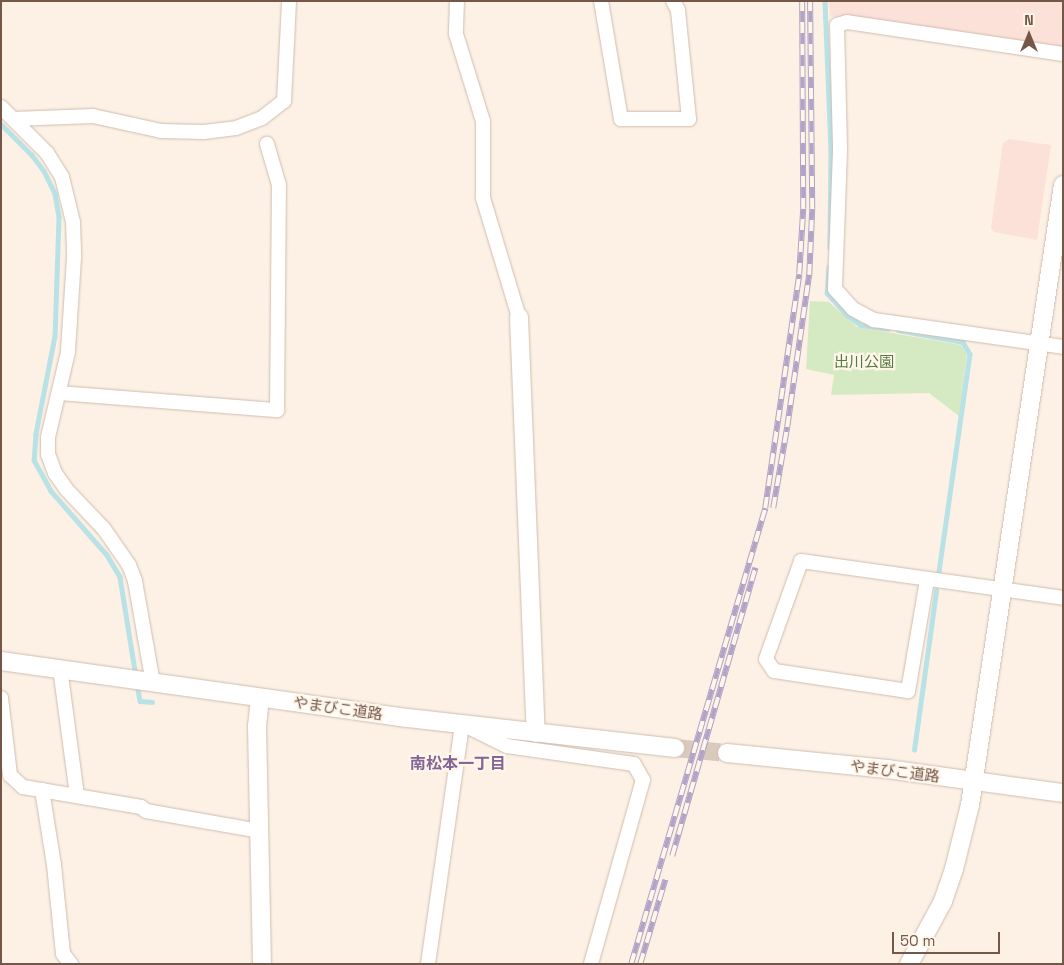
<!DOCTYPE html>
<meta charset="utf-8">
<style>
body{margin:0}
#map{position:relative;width:1064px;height:965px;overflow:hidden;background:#fcf1e4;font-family:"Space Grotesk","Noto Sans JP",sans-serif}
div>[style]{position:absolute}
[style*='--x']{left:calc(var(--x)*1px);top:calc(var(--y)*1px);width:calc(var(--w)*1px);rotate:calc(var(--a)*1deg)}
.commercial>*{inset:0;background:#fce1d8}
.green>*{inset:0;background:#d5eac3}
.stream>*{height:4.5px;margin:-2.25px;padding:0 2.25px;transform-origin:2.25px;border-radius:2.25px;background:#b9e2e6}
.tertiary-tunnel>*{height:18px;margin-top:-9px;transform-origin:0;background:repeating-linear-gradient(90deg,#dacabe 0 18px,transparent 0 27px)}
.roads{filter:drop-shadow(0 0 1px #d0bbae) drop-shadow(0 0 1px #d0bbae)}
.minor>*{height:14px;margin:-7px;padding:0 7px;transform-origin:7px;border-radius:7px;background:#fff}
.tertiary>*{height:18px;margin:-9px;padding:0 9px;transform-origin:9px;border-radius:9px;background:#fff}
.rail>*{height:5.5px;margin-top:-2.75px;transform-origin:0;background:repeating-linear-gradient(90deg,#fff6ea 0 11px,#b3a3c6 0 22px);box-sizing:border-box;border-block:1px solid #b3a3c6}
span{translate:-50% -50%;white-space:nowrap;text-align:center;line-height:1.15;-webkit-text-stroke:4.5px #fff6ea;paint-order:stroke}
.park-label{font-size:15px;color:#557a42}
.street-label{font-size:15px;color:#75574a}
.neighbourhood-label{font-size:16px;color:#846598;font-weight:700}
.frame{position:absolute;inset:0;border:2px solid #75574a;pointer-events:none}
.north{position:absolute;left:1004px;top:10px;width:50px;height:50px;-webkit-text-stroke:4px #fff6ea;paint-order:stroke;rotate:0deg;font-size:14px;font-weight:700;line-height:20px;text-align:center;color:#75574a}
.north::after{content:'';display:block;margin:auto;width:18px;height:22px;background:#75574a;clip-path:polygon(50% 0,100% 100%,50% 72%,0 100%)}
.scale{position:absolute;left:892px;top:932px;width:108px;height:22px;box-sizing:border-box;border:2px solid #75574a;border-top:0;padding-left:6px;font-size:15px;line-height:18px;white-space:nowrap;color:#75574a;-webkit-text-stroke:4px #fff6ea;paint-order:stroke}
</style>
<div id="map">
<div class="commercial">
<div style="clip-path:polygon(829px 1px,1063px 1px,1063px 47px,830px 16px)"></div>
<div style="clip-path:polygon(1009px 139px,1051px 145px,1037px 240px,994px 232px,991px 228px,1003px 143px)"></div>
</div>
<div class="green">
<div style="clip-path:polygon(810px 301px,829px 302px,857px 327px,961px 345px,967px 354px,959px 416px,929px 393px,831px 395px,834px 375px,806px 369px)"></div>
</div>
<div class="stream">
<div style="--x:825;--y:1;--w:148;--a:87.7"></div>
<div style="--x:831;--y:149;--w:98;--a:90.6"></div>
<div style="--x:1;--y:124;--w:44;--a:45"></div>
<div style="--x:32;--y:155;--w:20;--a:53"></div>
<div style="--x:44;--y:171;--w:25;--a:64"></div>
<div style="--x:55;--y:194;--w:23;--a:80"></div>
<div style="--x:59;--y:217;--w:119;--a:91.9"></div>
<div style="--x:55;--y:336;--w:100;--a:101"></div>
<div style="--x:36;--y:434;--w:26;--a:94"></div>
<div style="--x:34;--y:460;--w:35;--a:61"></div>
<div style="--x:51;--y:491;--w:85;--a:48.8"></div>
<div style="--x:107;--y:555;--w:26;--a:59"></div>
<div style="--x:120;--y:577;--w:101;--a:80.9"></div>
<div style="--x:829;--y:267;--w:26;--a:94"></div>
<div style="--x:827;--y:293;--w:30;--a:48"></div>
<div style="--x:847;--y:315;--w:17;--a:36"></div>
<div style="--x:861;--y:325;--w:27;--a:8"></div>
<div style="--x:898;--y:330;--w:66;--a:10.5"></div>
<div style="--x:963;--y:342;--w:14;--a:60"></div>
<div style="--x:970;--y:354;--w:221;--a:98.1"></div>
<div style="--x:137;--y:684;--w:17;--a:80"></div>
<div style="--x:140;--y:701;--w:12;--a:5"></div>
<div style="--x:914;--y:750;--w:161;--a:-82.1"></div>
</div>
<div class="tertiary-tunnel">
<div style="--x:675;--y:748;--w:52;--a:5.5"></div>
</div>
<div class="roads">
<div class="minor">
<div style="--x:457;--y:1;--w:33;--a:92"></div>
<div style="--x:456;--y:34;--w:91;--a:72.8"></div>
<div style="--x:483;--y:121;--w:77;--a:90"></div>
<div style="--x:483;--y:198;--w:124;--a:73.2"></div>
<div style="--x:601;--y:1;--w:120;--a:80.4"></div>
<div style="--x:621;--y:119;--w:68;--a:0"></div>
<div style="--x:689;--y:119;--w:110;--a:-95.8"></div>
<div style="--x:678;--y:10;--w:10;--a:-119"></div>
<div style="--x:1063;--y:54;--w:218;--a:-171.6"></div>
<div style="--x:847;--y:22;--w:10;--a:163"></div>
<div style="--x:837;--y:25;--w:126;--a:88.6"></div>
<div style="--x:840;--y:151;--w:138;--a:92.1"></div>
<div style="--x:835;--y:289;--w:27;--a:48"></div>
<div style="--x:853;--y:309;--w:24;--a:28"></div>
<div style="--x:874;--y:320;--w:191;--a:8.1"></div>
<div style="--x:1;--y:107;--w:65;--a:45"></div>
<div style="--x:47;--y:153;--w:28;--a:58"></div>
<div style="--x:62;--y:177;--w:46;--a:76.3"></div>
<div style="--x:73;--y:222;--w:36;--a:88"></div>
<div style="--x:74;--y:258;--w:94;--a:93.7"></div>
<div style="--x:68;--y:352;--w:87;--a:103.2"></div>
<div style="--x:48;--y:437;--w:17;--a:90"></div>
<div style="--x:48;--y:454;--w:20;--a:70"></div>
<div style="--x:55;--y:473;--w:19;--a:55"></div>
<div style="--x:66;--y:489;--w:55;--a:46.5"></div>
<div style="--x:104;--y:529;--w:44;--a:55.2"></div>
<div style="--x:129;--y:565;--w:17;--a:69"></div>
<div style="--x:135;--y:581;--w:104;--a:80"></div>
<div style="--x:13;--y:119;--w:80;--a:-2.1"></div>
<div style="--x:93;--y:116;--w:70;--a:12.4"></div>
<div style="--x:161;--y:131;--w:43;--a:1.3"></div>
<div style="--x:204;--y:132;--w:32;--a:-7"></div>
<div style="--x:236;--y:128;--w:28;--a:-21"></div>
<div style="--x:262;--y:118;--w:28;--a:-38"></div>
<div style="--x:284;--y:101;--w:100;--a:-87.1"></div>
<div style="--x:60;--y:393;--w:218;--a:4.5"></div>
<div style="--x:277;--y:410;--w:225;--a:-89.5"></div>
<div style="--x:279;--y:185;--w:43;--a:-106.3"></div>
<div style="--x:927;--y:580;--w:113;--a:99.7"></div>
<div style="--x:908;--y:691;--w:135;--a:-171.5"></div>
<div style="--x:774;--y:671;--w:14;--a:-124"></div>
<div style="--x:766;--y:659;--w:104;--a:-70.3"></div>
<div style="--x:801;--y:561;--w:265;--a:8"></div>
<div style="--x:60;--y:668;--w:129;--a:82.4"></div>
<div style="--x:1;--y:698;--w:78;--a:83.3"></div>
<div style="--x:10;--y:775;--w:18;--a:43"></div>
<div style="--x:23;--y:787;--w:120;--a:9.6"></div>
<div style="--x:141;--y:807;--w:6;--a:39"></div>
<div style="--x:146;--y:811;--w:115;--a:10"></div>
<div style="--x:42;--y:790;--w:76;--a:80.9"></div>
<div style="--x:54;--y:865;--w:89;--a:84.2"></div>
<div style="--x:63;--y:954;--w:13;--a:51"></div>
<div style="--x:428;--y:964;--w:242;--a:-81.9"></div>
<div style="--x:462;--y:724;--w:50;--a:26.1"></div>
<div style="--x:507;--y:746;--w:128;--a:8.1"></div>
<div style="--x:634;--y:764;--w:18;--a:61"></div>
<div style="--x:643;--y:780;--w:191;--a:105.8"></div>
</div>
<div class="tertiary">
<div style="--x:519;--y:317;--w:416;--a:87.7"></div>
<div style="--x:1;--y:661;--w:402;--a:8"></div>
<div style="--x:399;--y:717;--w:278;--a:6.4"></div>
<div style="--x:260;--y:698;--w:28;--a:96"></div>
<div style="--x:257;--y:726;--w:238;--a:88.8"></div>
<div style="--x:727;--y:753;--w:161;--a:5.7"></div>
<div style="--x:887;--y:769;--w:178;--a:7.8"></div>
<div style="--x:909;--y:964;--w:72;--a:-61.6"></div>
<div style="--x:943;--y:901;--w:34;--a:-71"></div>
<div style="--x:954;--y:869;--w:66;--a:-76"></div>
<div style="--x:970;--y:805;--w:627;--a:-81.47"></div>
</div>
</div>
<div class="rail">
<div style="--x:773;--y:508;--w:82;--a:-80.2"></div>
<div style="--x:787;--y:427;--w:154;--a:-81.8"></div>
<div style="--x:809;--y:275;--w:66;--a:-87.4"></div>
<div style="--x:812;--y:209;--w:208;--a:-90.6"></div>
<div style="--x:672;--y:856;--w:300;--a:-73.9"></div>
<div style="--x:631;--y:964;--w:475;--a:-73.6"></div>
<div style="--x:765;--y:508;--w:236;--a:-81.7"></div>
<div style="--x:799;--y:274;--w:65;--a:-86.5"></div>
<div style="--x:803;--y:209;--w:208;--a:-90.3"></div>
<div style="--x:640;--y:964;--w:88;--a:-73.4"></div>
</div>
<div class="park-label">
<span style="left:864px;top:362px">出川公園</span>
</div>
<div class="street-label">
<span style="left:338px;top:708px;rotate:8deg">やまびこ道路</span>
<span style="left:895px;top:771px;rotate:7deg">やまびこ道路</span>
</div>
<div class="neighbourhood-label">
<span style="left:458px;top:764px">南松本一丁目</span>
</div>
<div class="frame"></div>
<div class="north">N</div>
<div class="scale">50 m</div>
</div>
